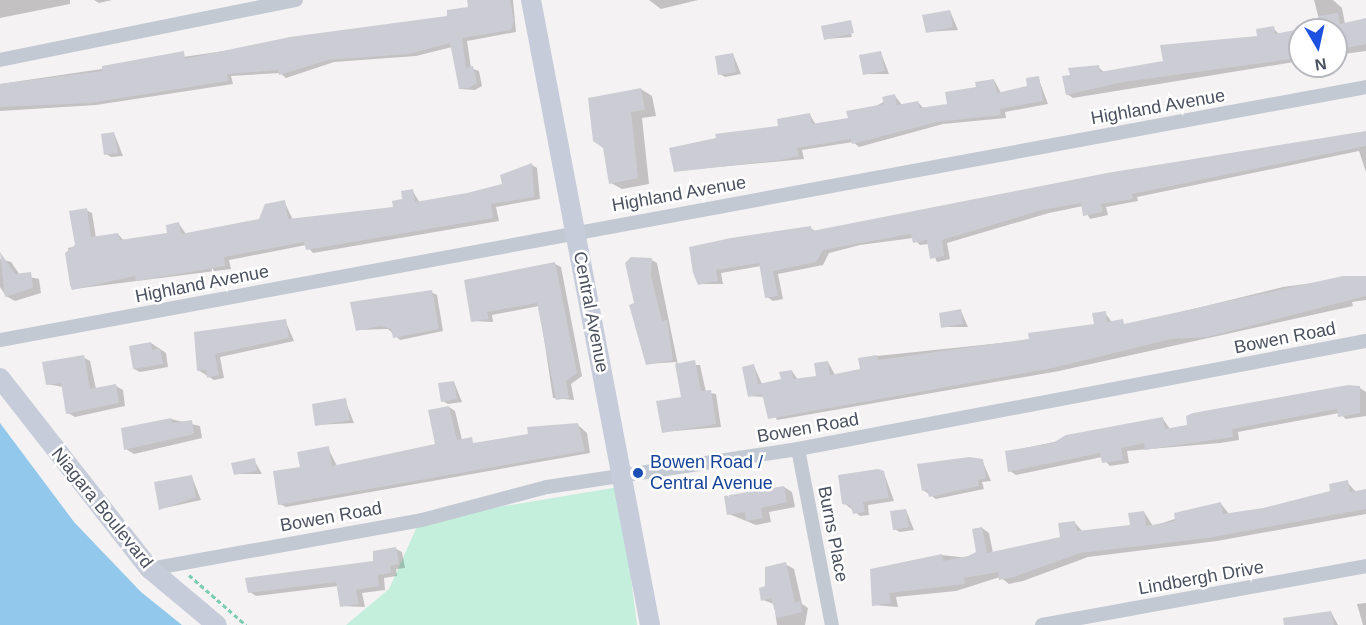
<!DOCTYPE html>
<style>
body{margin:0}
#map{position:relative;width:1366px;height:625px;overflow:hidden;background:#f4f2f2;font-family:Arial,sans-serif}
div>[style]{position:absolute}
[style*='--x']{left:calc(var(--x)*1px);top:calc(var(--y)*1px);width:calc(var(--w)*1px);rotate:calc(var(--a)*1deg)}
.green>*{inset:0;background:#c3efdc}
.water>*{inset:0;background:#91c8eb}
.shadow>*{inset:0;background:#0003}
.building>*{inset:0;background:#cccdd4}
.path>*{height:3px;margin-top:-1.5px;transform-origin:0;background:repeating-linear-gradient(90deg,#7bcdb3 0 4.5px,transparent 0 7.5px)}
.street>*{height:14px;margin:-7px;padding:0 7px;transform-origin:7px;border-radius:7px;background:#c3c9d3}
.secondary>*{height:20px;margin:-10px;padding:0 10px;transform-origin:10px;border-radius:10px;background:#c6ccda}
.dots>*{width:16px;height:16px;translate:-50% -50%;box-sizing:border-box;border:3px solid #fff;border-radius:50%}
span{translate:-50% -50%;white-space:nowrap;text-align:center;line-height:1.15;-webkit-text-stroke:5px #fff;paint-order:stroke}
.street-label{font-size:18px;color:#4a515f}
.transit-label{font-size:18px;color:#164399}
.left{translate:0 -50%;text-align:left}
.north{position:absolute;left:1288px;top:18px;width:60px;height:60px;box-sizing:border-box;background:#fff;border:2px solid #b7b9bf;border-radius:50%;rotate:171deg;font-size:16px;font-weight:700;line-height:24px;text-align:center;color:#4a515f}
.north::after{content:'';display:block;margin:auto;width:21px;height:27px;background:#1e51e2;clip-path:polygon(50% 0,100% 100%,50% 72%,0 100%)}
</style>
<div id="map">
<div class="green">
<div style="clip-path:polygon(619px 487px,637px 625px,346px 625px,389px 589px,420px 520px)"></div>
</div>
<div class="water">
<div style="clip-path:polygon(0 423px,74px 522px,141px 592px,182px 625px,0 625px)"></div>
</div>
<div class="shadow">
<div style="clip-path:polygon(0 0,70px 0,70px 4px,0 18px)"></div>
<div style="clip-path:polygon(94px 0,112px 0,99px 3px)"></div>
<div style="clip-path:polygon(468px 0,513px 0,516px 32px,467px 41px,471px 68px,479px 71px,482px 86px,475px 90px,460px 89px,452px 47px,416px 56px,334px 62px,286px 78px,280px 73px,231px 76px,233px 84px,96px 105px,0 111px,0 84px,449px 18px,470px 8px)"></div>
<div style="clip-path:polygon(649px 0,698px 0,661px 9px)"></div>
<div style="clip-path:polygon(1314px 0,1333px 0,1342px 8px,1345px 24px,1366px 19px,1366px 51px,1336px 55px,1336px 30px,1304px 30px,1321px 27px)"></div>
<div style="clip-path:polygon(950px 11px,958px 30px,927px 32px)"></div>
<div style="clip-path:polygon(849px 26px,852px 37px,825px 39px)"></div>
<div style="clip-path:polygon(1273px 28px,1280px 35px,1300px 31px,1300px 61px,1073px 98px,1067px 94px,1098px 67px,1105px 73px,1165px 62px,1258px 38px)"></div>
<div style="clip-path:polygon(881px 53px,889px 74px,864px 74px)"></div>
<div style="clip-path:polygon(733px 54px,741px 74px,725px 77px,720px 74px)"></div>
<div style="clip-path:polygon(1038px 77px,1048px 104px,1005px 112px,1006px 118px,943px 124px,859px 147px,853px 142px,802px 150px,804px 159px,675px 171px,810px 115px,816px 125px,849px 120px,895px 96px,902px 105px,918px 102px,924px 109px,949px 105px,994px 80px,1001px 93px,1029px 87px)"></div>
<div style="clip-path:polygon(641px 89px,652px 96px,656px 116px,642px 118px,649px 184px,622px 189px,611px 183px,604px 147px)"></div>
<div style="clip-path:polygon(1366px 132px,1366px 172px,1359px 151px,1137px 197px,1138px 201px,1106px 207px,1108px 215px,1090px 219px,1083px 206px,1049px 213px,947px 243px,950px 259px,937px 262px,929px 244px,920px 245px,913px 238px,860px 245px,829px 253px,823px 265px,778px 274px,783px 299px,773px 301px,767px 297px,761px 266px,721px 273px,723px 284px,699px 284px,691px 248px,810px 228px,817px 232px)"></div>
<div style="clip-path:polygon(114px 133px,123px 156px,111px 157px,106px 154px)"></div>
<div style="clip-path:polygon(532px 165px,537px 168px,540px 199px,496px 207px,499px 221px,313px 253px,306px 245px,229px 260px,231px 269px,74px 289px,68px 248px,77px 246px,86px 210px,92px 213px,96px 238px,118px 234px,124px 241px,169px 234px,179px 224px,186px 234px,260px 220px,284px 201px,293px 220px,394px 208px,412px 190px,420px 203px,468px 195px,503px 185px)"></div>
<div style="clip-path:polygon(0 259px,11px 262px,20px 275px,39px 279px,41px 293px,15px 301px,6px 296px,0 287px)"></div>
<div style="clip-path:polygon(652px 260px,657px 263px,678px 365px,700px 365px,706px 392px,716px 394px,721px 427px,663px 432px,683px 398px,676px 362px,647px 364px,636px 305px)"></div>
<div style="clip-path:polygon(555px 264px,561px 267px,582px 376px,571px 384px,574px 400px,553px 398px,539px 306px,492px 315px,493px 322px,472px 321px)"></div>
<div style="clip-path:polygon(1366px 276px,1366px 300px,1352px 302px,1353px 306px,1059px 371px,777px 420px,765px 397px,749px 396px,754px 366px,762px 384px,782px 380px,792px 371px,798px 380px,818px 377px,828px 362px,835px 375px,861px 371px,877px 356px,1031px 340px,1096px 325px,1105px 313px,1112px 322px,1128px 325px,1283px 287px)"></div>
<div style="clip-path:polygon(431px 292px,437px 295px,443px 331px,400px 340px,388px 329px,357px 330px)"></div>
<div style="clip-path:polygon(961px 311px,968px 327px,943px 327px)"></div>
<div style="clip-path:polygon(285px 320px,294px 341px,220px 357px,224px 378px,214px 380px,198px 370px,196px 333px)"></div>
<div style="clip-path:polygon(151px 343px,166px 353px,168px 367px,140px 372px,134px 369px)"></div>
<div style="clip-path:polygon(83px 357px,90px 361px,96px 389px,116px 386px,123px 390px,125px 406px,75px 417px,68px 413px,63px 387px,47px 384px)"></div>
<div style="clip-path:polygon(454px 382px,462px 402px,448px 404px,443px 401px)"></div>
<div style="clip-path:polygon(1360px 388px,1366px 392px,1366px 416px,1346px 419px,1339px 413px,1238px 432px,1239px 440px,1220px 443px,1127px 451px,1129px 463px,1110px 466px,1102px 457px,1016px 475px,1010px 471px,1007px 452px,1163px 419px,1170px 429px)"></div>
<div style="clip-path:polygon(345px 400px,354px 423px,317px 425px)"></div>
<div style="clip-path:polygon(449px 407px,455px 411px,462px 440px,478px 444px,530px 435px,528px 428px,578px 425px,587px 433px,590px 453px,286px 507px,280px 504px,302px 468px,328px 448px,337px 466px,437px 445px)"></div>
<div style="clip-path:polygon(171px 419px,200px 426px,202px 438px,134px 454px,126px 449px)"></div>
<div style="clip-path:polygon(254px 460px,262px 474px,235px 474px)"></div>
<div style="clip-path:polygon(982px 460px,991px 481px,982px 482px,984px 489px,936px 499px,923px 490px)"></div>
<div style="clip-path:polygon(884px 473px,894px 501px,868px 505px,869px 515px,860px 516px,844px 503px)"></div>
<div style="clip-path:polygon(192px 477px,201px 500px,160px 509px)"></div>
<div style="clip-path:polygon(1347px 482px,1356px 492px,1366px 490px,1366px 514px,1217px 541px,1088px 557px,1023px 581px,1009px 584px,1000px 577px,956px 591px,896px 597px,898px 607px,873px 605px,872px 570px,941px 555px,969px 558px,977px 552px,982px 528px,989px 533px,993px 553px,1062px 538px,1075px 523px,1083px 532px,1131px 527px,1144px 512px,1153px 526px,1221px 504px,1230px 515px,1264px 509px,1332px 493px)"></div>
<div style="clip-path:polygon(784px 487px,792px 492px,795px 507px,769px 512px,771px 522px,756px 525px,729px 514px)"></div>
<div style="clip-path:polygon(906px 510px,914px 530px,900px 532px,894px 529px)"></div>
<div style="clip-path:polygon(396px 549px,402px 552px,405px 568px,396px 569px,397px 576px,384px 578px,385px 590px,362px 593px,365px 607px,341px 606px,338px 586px,256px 596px,250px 592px,375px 562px)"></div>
<div style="clip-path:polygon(785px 564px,794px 569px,802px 604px,808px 608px,805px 625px,777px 625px,774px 604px,763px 600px)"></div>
<div style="clip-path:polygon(1366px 603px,1366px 625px,1363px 625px,1357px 604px)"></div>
<div style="clip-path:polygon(1331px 612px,1338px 625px,1302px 625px)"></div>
</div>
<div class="building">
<div style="clip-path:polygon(467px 0,510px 0,514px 21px,511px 30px,462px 38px,466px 68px,473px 66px,477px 83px,469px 88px,459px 89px,450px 43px,409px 54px,328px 60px,279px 75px,278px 70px,227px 74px,228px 81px,90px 103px,0 107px,0 84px,102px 71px,102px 66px,184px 51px,185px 59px,290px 37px,447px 16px,447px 10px,468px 7px)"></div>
<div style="clip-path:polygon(950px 10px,953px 27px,926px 33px,922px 15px)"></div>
<div style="clip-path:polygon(1338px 13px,1340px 24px,1366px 18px,1366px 44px,1336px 50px,1336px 30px,1320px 30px,1318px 16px)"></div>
<div style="clip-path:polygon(851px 20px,854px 33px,824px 40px,821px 26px)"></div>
<div style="clip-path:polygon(1274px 26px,1275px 34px,1300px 29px,1300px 58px,1123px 82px,1066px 95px,1062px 76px,1070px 75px,1068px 68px,1099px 65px,1100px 72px,1163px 61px,1160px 45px,1257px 36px,1256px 29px)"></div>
<div style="clip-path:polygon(881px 51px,885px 71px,863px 75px,859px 55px)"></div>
<div style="clip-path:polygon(733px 53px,736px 72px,718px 75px,715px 56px)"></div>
<div style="clip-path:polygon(1039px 76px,1043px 101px,1000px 109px,1001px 115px,937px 122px,852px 144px,851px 139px,797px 148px,799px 156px,781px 160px,674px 172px,669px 148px,716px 138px,715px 134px,778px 126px,777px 119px,810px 113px,812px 124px,848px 118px,846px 111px,884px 104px,882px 97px,895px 94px,897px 105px,918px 101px,920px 108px,947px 104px,945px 92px,976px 87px,975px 82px,994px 79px,997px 93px,1027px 86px,1026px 78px)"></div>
<div style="clip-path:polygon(641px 88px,645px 110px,631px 112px,638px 178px,609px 184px,603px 148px,593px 141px,588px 98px)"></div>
<div style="clip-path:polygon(1366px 131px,1366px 146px,1132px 194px,1133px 199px,1101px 204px,1103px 212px,1083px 216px,1081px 203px,1042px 210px,942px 240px,944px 256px,930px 259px,927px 240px,913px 243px,911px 234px,823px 250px,816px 262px,773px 271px,778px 296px,765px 298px,759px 263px,716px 270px,718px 281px,698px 285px,693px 273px,689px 247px,731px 238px,811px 226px,812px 231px,1107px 173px)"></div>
<div style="clip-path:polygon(114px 132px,118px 153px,104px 155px,101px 134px)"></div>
<div style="clip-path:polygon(532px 163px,534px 197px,491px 204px,493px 218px,306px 250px,304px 242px,224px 257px,225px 266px,136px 281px,135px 276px,72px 290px,70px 285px,65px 253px,75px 245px,69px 211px,87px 208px,91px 237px,118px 233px,120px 240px,167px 233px,166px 225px,179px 222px,181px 234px,259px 219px,265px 204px,285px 200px,288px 219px,393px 207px,392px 201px,402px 199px,401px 191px,413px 189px,415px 202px,467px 193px,502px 184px,500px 175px)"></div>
<div style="clip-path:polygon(0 252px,15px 274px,31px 272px,33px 288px,5px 297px)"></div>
<div style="clip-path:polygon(631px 257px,652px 258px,651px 276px,662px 321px,667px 320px,673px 360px,646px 365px,629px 305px,634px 303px,625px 263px)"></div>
<div style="clip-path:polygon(555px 262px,577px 373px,566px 381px,569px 398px,556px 400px,537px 303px,487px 312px,489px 319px,471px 322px,464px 280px)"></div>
<div style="clip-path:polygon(1343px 276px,1366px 276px,1366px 296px,1207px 337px,1171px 339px,1053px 368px,768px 419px,762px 394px,748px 397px,742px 367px,754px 364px,758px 384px,781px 379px,779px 372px,792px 370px,793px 379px,816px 376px,814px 363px,828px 361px,830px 375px,860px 369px,858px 358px,877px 355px,878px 360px,1029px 339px,1028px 333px,1094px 324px,1092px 313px,1106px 311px,1107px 322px,1123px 319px,1124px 324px)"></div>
<div style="clip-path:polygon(432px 290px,439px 329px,393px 338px,391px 329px,381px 326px,356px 331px,350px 302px)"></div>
<div style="clip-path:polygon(961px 309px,963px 324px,941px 328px,939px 313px)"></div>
<div style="clip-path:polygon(286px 319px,289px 338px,215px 354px,219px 375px,207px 378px,206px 370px,197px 371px,194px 332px)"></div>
<div style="clip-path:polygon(151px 342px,152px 350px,160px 348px,163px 364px,133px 369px,129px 346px)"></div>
<div style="clip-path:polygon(84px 355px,90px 389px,116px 384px,119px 403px,66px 414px,61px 383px,46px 385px,42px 362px)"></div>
<div style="clip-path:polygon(695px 360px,701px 391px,711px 390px,716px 424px,662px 433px,656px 401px,681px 397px,675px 364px)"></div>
<div style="clip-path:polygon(454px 381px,457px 399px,441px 402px,438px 383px)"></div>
<div style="clip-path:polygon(1348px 385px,1360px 386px,1360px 413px,1338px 417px,1337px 409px,1232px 429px,1233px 437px,1212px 440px,1145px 450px,1144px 443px,1121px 448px,1123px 460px,1102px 463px,1100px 453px,1008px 472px,1005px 451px,1053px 443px,1066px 435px,1163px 417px,1165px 429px,1187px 425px,1186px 416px,1193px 413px)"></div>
<div style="clip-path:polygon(346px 398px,350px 420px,315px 426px,312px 404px)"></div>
<div style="clip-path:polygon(449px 406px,457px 440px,472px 437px,473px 443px,528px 434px,527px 427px,578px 423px,585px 451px,278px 505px,273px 471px,300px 467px,297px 452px,329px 446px,332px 466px,435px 444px,428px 410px)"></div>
<div style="clip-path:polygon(171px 418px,172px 423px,192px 420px,194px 434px,124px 450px,121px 428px)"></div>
<div style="clip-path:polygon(969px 457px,983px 459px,986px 478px,978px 480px,979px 486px,929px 497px,927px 490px,922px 491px,917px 464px)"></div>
<div style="clip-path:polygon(255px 458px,257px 471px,234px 475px,231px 463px)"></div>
<div style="clip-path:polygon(878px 469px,884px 471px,889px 498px,863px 502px,865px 512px,853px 514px,851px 506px,842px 504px,838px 475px)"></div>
<div style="clip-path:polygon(192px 475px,196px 497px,159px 510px,154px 482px)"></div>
<div style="clip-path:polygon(1348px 480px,1350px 492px,1366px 489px,1366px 509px,1208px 538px,1080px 553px,1014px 577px,999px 580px,998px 572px,964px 578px,965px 584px,889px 593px,891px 603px,872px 606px,870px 569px,942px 554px,943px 561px,968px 556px,976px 552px,972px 529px,982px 527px,987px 553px,1060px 537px,1058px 523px,1075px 521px,1077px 531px,1130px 525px,1128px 513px,1144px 511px,1146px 526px,1175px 521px,1174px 513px,1221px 502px,1223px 514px,1263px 508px,1330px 491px,1329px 484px)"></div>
<div style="clip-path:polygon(784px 486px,787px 502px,761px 508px,763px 518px,746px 521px,745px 512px,727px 515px,724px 496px)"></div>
<div style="clip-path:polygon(906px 509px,909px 527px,893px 530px,890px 511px)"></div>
<div style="clip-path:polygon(396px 547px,399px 564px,390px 566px,391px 573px,378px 575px,379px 586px,356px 590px,359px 604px,340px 607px,336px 582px,248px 593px,245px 578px,373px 561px,373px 551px)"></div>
<div style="clip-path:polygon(786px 562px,795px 603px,800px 601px,802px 612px,777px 618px,771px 598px,761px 601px,759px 588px,765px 586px,765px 567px)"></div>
<div style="clip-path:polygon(1331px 611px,1334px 625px,1284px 625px,1283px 618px)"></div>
</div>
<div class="path">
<div style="--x:189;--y:575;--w:76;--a:41.3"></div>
</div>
<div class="street">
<div style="--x:0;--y:60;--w:302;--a:-11.5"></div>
<div style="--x:0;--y:340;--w:1389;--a:-10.49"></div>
<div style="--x:798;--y:449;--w:179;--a:79.1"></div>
<div style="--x:150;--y:569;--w:276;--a:-10.2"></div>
<div style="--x:422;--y:520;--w:129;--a:-14.8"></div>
<div style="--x:547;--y:487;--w:254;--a:-8.6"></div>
<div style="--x:798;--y:449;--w:578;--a:-10.77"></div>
<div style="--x:1042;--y:625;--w:329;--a:-10.3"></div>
</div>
<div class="secondary">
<div style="--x:531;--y:0;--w:636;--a:79.22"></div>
<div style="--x:0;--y:378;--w:243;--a:51.9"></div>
<div style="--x:150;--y:569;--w:87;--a:39.9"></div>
</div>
<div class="dots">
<div style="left:638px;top:473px;background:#1a4fb4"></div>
</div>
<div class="street-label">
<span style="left:1158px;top:107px;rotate:-10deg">Highland Avenue</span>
<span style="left:679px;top:194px;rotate:-10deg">Highland Avenue</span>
<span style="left:202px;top:284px;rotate:-11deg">Highland Avenue</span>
<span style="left:591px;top:312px;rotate:79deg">Central Avenue</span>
<span style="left:1285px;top:338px;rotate:-11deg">Bowen Road</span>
<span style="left:808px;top:428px;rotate:-10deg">Bowen Road</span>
<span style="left:102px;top:508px;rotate:51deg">Niagara Boulevard</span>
<span style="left:331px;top:517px;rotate:-10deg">Bowen Road</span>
<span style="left:833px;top:534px;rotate:79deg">Burns Place</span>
<span style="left:1201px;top:578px;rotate:-10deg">Lindbergh Drive</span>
</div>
<div class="transit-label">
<span class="left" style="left:650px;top:473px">Bowen Road /<br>Central Avenue</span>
</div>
<div class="north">N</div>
</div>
